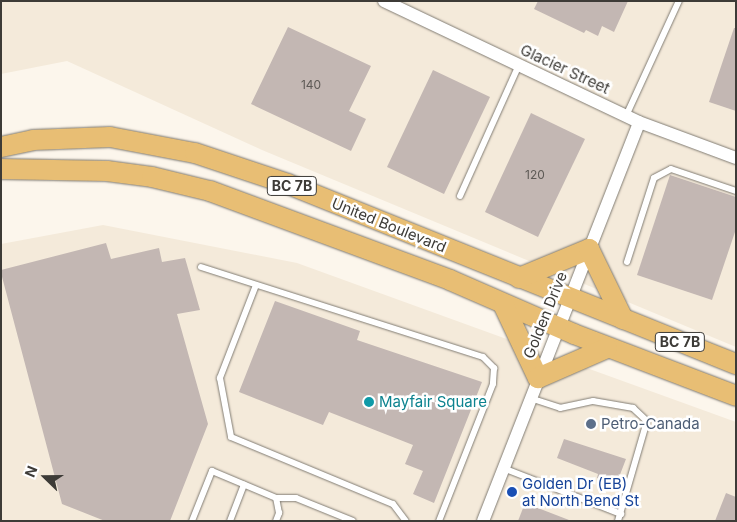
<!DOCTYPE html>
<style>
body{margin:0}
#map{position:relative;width:737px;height:522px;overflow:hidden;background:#fcf6ec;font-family:Inter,sans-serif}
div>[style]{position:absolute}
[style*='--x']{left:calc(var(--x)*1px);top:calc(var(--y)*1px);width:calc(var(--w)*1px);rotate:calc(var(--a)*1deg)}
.built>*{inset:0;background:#f4eada}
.building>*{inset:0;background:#c3b7b3}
.roads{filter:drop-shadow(0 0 1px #817c73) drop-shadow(0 0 1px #817c73)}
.lane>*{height:6px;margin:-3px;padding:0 3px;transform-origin:3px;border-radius:3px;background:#fff}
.street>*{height:12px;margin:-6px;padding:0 6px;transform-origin:6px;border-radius:6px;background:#fff}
.primary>*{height:20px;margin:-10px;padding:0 10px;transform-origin:10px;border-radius:10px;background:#e8be74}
.dots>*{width:14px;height:14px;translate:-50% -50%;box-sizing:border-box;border:2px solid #fff;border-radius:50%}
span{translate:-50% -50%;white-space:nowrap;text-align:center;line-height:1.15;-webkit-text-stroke:5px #fff;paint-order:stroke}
.number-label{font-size:12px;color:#5e5a56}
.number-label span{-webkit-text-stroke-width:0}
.shield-label span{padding:1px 4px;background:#fff;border:1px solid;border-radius:4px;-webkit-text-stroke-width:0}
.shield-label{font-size:14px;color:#3d3b37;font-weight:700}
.street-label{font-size:15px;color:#3d3b37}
.culture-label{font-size:15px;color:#0d838f}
.left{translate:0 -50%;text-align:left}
.service-label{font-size:15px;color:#4e5e75}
.transit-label{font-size:15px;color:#164399}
.frame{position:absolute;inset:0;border:2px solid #3d3b37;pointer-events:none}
.north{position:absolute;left:20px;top:452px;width:50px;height:50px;-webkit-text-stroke:4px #fff;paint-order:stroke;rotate:292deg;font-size:14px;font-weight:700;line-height:20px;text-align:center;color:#3d3b37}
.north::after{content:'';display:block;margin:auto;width:18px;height:22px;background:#3d3b37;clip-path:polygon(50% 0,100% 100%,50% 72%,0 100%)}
</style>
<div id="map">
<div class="built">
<div style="clip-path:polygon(1px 1px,736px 1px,736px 347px,262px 150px,67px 61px,1px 74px)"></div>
<div style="clip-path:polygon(103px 225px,297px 263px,736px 422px,736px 521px,1px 521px,1px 244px)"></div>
</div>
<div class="building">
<div style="clip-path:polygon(538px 1px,628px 1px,614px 32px,602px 26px,598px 36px,586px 30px,584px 33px,534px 9px)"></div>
<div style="clip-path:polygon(288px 27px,371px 66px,349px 111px,366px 119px,351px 151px,251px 104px)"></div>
<div style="clip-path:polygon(734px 28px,736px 28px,736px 111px,709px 102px)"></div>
<div style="clip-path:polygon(433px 70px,490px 97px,444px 194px,387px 167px)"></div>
<div style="clip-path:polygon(531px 113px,585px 139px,538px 237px,485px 212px)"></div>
<div style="clip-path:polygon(670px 175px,736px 197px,736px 229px,712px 300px,637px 275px)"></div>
<div style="clip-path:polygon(106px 243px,111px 259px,159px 248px,162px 262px,185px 258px,200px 310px,177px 314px,208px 424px,170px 521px,105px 521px,62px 504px,1px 273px,1px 270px)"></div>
<div style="clip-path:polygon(275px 301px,360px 331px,357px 340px,482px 382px,434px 503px,413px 494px,423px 471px,405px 464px,413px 445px,329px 412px,323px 425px,239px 392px)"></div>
<div style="clip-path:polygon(564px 439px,626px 459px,616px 485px,597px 478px,598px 474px,557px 458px)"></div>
<div style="clip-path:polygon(726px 493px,736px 497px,736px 521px,715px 521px)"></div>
<div style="clip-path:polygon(525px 503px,569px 520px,569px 521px,518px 521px)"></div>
</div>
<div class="roads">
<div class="lane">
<div style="--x:626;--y:116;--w:127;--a:-65.3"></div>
<div style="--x:460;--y:196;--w:144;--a:-65.8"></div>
<div style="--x:627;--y:262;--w:88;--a:-72.2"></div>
<div style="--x:654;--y:178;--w:19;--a:-28"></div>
<div style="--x:671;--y:169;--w:69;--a:18.7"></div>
<div style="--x:201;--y:267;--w:296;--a:17.7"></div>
<div style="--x:483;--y:357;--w:16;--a:45"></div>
<div style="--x:494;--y:368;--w:16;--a:94"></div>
<div style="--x:493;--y:384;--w:147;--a:111.5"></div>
<div style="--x:256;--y:285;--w:100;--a:111.2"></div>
<div style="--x:220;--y:378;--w:60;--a:79.4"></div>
<div style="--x:231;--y:437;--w:175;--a:22.5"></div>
<div style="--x:393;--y:504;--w:21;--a:53"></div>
<div style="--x:530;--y:398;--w:32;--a:18"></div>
<div style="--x:560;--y:408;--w:34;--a:-12"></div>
<div style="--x:593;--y:401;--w:41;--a:9.9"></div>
<div style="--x:633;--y:408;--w:19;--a:43"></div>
<div style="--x:647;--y:421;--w:104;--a:106.2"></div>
<div style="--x:503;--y:468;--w:127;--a:21.3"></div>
<div style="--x:192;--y:521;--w:54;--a:-68.2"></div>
<div style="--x:212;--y:471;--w:69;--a:22.9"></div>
<div style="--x:276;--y:498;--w:20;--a:0"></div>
<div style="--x:296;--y:498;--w:61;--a:22"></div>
<div style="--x:230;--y:521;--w:39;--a:-69"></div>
<div style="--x:276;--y:521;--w:9;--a:-69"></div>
<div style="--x:279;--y:513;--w:15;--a:-101"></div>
</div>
<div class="street">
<div style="--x:384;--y:1;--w:282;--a:25.4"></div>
<div style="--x:639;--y:122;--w:103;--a:20.4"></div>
<div style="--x:483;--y:521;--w:428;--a:-68.6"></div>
</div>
<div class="primary">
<div style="--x:1;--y:147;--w:33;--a:-12"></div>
<div style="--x:33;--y:140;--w:77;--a:-2.2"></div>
<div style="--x:110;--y:137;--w:86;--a:10.7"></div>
<div style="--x:195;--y:153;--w:98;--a:18.4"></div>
<div style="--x:288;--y:184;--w:483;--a:21.9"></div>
<div style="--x:1;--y:169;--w:106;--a:1.1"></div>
<div style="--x:107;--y:171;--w:45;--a:7.6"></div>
<div style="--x:152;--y:177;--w:60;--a:13.6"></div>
<div style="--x:210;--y:191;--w:256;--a:20.3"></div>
<div style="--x:450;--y:280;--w:135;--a:23.5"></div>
<div style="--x:574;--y:334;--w:173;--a:20.9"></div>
<div style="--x:519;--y:278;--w:76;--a:-22.5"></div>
<div style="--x:589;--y:249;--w:78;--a:64.1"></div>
<div style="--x:503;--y:304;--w:82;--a:64.7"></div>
<div style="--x:538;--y:378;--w:75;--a:-23.5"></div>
</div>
</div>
<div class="dots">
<div style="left:369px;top:402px;background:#0f9aa8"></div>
<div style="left:591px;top:424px;background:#5c6f8a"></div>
<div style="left:512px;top:492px;background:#1a4fb4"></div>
</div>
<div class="number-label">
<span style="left:311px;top:85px">140</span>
<span style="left:535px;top:175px">120</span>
</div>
<div class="shield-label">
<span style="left:292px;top:186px">BC 7B</span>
<span style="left:680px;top:342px">BC 7B</span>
</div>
<div class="street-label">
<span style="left:565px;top:69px;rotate:25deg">Glacier Street</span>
<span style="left:389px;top:225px;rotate:22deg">United Boulevard</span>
<span style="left:545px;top:315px;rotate:-68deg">Golden Drive</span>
</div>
<div class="culture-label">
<span class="left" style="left:379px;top:402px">Mayfair Square</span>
</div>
<div class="service-label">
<span class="left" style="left:601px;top:424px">Petro-Canada</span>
</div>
<div class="transit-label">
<span class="left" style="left:522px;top:492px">Golden Dr (EB)<br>at North Bend St</span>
</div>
<div class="frame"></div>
<div class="north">N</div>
</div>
